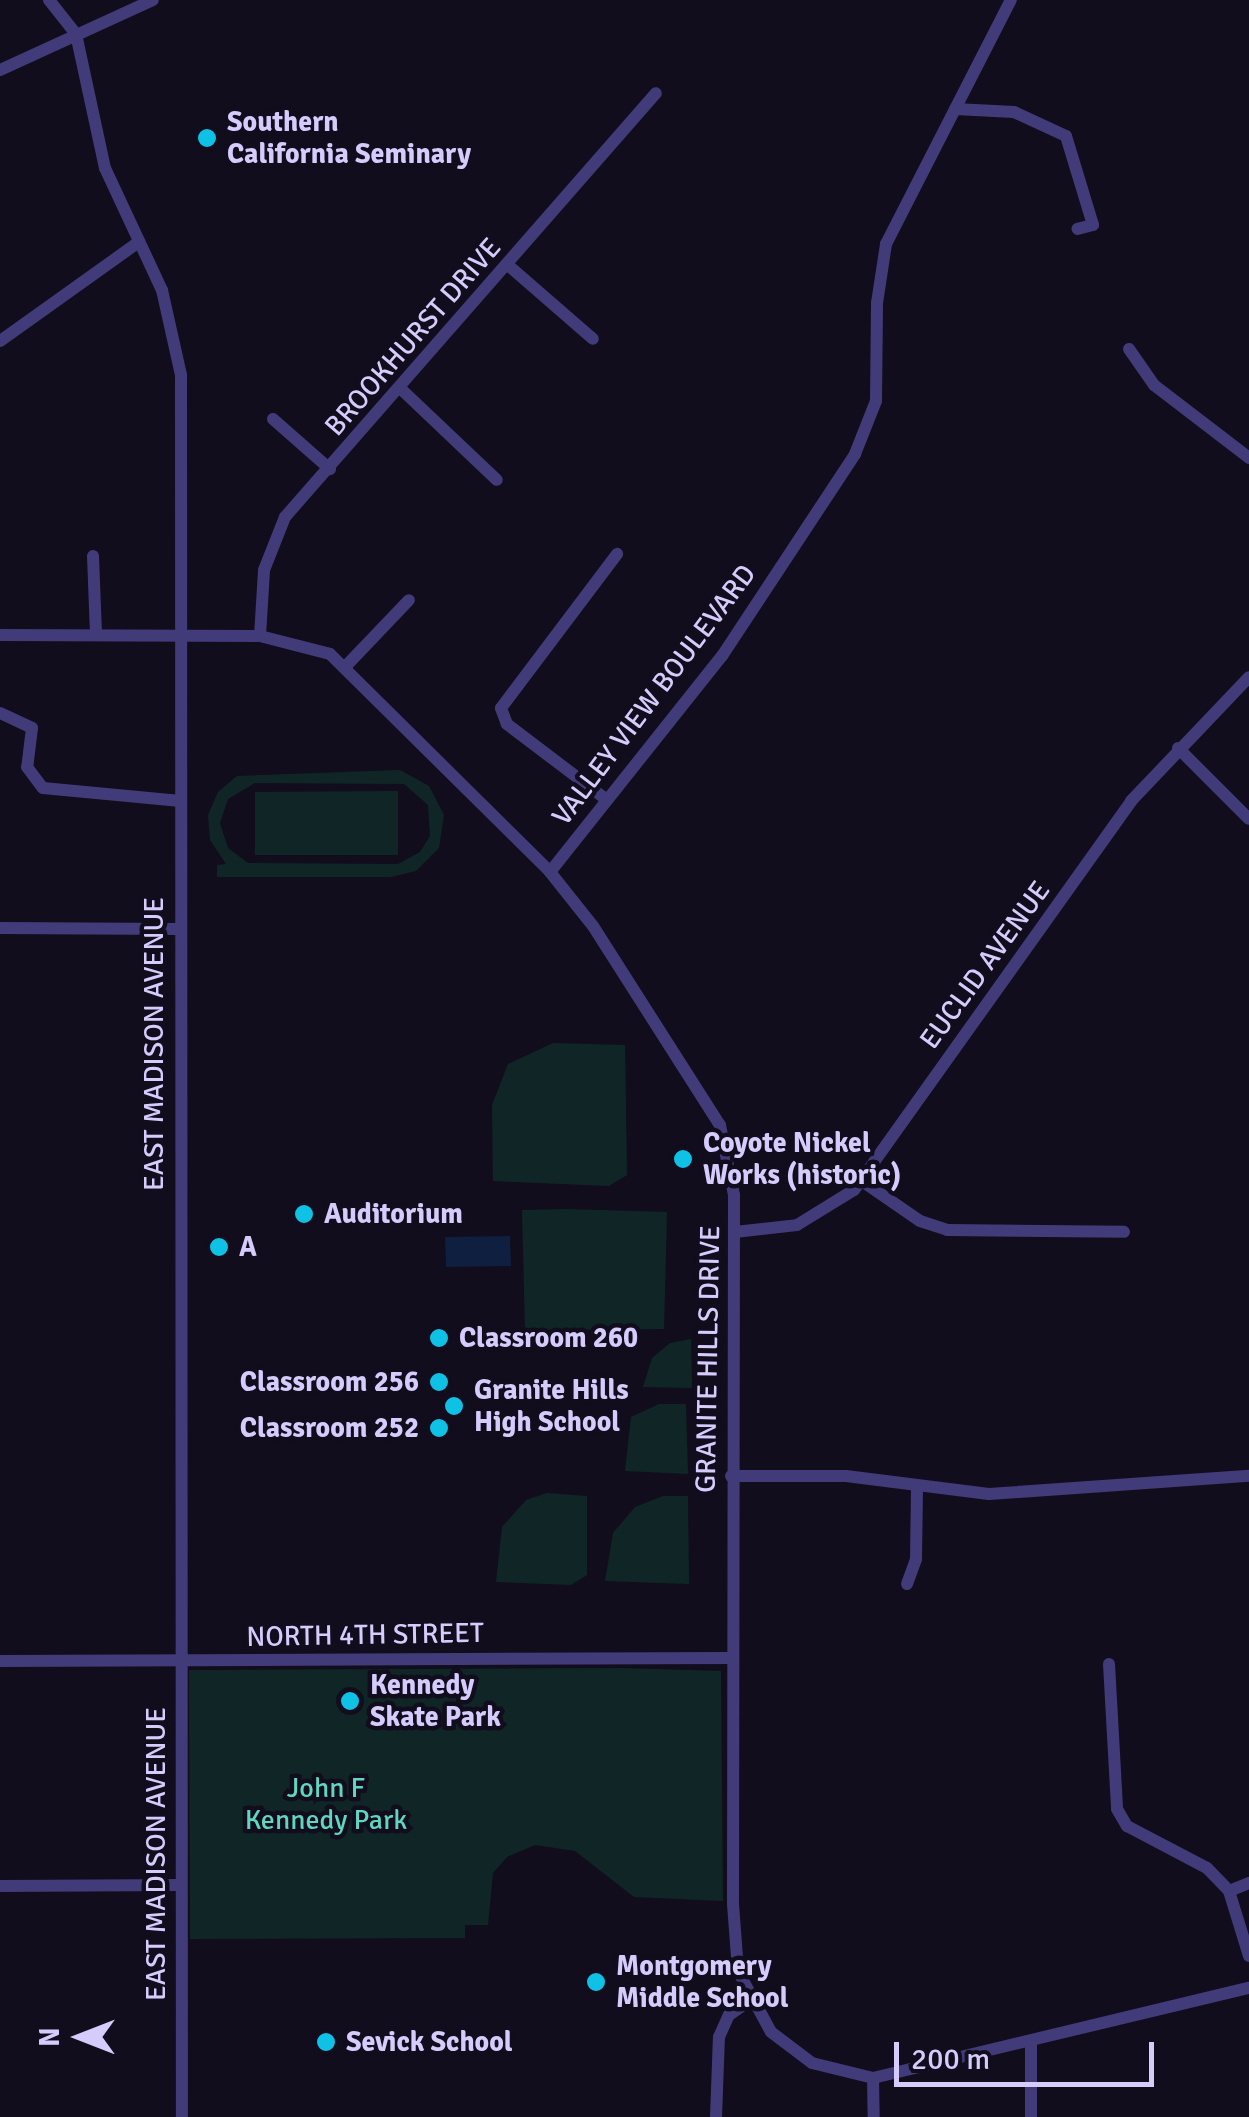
<!DOCTYPE html>
<style>
body{margin:0}
#map{position:relative;width:1249px;height:2117px;overflow:hidden;background:#110d1d;font-family:Signika,sans-serif}
div>[style]{position:absolute}
[style*='--x']{left:calc(var(--x)*1px);top:calc(var(--y)*1px);width:calc(var(--w)*1px);rotate:calc(var(--a)*1deg)}
.green>*{inset:0;background:#102626}
.water>*{inset:0;background:#0f1f3f}
.minor>*{height:12px;margin:-6px;padding:0 6px;transform-origin:6px;border-radius:6px;background:#423b79}
.dots>*{width:28px;height:28px;translate:-50% -50%;box-sizing:border-box;border:5px solid #110d1d;border-radius:50%}
span{translate:-50% -50%;white-space:nowrap;text-align:center;line-height:1.15;-webkit-text-stroke:9px #110d1d;paint-order:stroke}
.poi-label{font-size:28px;color:#d5ccfc;font-weight:700}
.left{translate:0 -50%;text-align:left}
.right{translate:-100% -50%;text-align:right}
.street-label{font-size:28px;color:#d5ccfc}
.park-label{font-size:28px;color:#5ed6c0}
.north{position:absolute;left:30px;top:1987px;width:100px;height:100px;-webkit-text-stroke:8px #110d1d;paint-order:stroke;rotate:270deg;font-size:28px;font-weight:700;line-height:40px;text-align:center;color:#d5ccfc}
.north::after{content:'';display:block;margin:auto;width:35px;height:45px;background:#d5ccfc;clip-path:polygon(50% 0,100% 100%,50% 72%,0 100%)}
.scale{position:absolute;left:894px;top:2042px;width:260px;height:45px;box-sizing:border-box;border:5px solid #d5ccfc;border-top:0;padding-left:12px;font-size:30px;line-height:35px;white-space:nowrap;color:#d5ccfc;-webkit-text-stroke:8px #110d1d;paint-order:stroke}
</style>
<div id="map">
<div class="green">
<div style="clip-path:polygon(evenodd,400px 770px,429px 786px,444px 815px,439px 848px,416px 871px,391px 877px,217px 877px,217px 865px,226px 864px,210px 840px,208px 815px,218px 792px,237px 776px,400px 770px,255px 783px,404px 784px,428px 805px,430px 836px,420px 852px,398px 864px,248px 863px,228px 848px,220px 823px,228px 799px,255px 783px)"></div>
<div style="clip-path:polygon(398px 791px,398px 855px,255px 855px,255px 792px)"></div>
<div style="clip-path:polygon(553px 1043px,625px 1045px,627px 1175px,609px 1186px,493px 1181px,492px 1105px,508px 1064px)"></div>
<div style="clip-path:polygon(565px 1209px,667px 1212px,664px 1329px,525px 1330px,522px 1210px)"></div>
<div style="clip-path:polygon(691px 1339px,692px 1388px,643px 1387px,652px 1358px,670px 1343px)"></div>
<div style="clip-path:polygon(659px 1404px,686px 1404px,688px 1474px,625px 1471px,631px 1417px)"></div>
<div style="clip-path:polygon(547px 1493px,587px 1496px,587px 1575px,571px 1585px,496px 1582px,502px 1527px,526px 1500px)"></div>
<div style="clip-path:polygon(663px 1496px,688px 1496px,689px 1584px,605px 1581px,613px 1533px,635px 1507px)"></div>
<div style="clip-path:polygon(622px 1668px,721px 1671px,723px 1901px,634px 1897px,575px 1851px,535px 1845px,507px 1857px,493px 1873px,488px 1925px,465px 1925px,465px 1938px,190px 1939px,189px 1670px)"></div>
</div>
<div class="water">
<div style="clip-path:polygon(510px 1236px,511px 1266px,446px 1267px,445px 1237px)"></div>
</div>
<div class="minor">
<div style="--x:49;--y:0;--w:43;--a:51.5"></div>
<div style="--x:76;--y:34;--w:137;--a:77.8"></div>
<div style="--x:105;--y:168;--w:135;--a:65"></div>
<div style="--x:162;--y:290;--w:87;--a:77.4"></div>
<div style="--x:181;--y:375;--w:1742;--a:89.97"></div>
<div style="--x:0;--y:70;--w:168;--a:-24.6"></div>
<div style="--x:955;--y:109;--w:59;--a:2.9"></div>
<div style="--x:1014;--y:112;--w:57;--a:24.8"></div>
<div style="--x:1066;--y:136;--w:93;--a:73.1"></div>
<div style="--x:1093;--y:225;--w:16;--a:166"></div>
<div style="--x:509;--y:266;--w:111;--a:41"></div>
<div style="--x:0;--y:341;--w:171;--a:-35.5"></div>
<div style="--x:1129;--y:349;--w:44;--a:55.2"></div>
<div style="--x:1154;--y:385;--w:120;--a:37.5"></div>
<div style="--x:401;--y:389;--w:132;--a:43.5"></div>
<div style="--x:273;--y:419;--w:76;--a:41.3"></div>
<div style="--x:93;--y:556;--w:79;--a:87.8"></div>
<div style="--x:0;--y:635;--w:260;--a:0.2"></div>
<div style="--x:260;--y:636;--w:72;--a:14.4"></div>
<div style="--x:330;--y:654;--w:310;--a:44.7"></div>
<div style="--x:550;--y:872;--w:69;--a:51.5"></div>
<div style="--x:593;--y:926;--w:236;--a:57.5"></div>
<div style="--x:720;--y:1125;--w:71;--a:78.7"></div>
<div style="--x:734;--y:1195;--w:709;--a:90.08"></div>
<div style="--x:733;--y:1904;--w:67;--a:85.7"></div>
<div style="--x:738;--y:1971;--w:69;--a:61.6"></div>
<div style="--x:771;--y:2032;--w:51;--a:37.1"></div>
<div style="--x:812;--y:2063;--w:63;--a:13.8"></div>
<div style="--x:873;--y:2078;--w:387;--a:-13.5"></div>
<div style="--x:260;--y:636;--w:66;--a:-86.5"></div>
<div style="--x:264;--y:570;--w:57;--a:-68.4"></div>
<div style="--x:285;--y:517;--w:563;--a:-48.81"></div>
<div style="--x:346;--y:666;--w:91;--a:-46.3"></div>
<div style="--x:0;--y:713;--w:35;--a:25"></div>
<div style="--x:32;--y:728;--w:39;--a:97"></div>
<div style="--x:27;--y:767;--w:26;--a:53"></div>
<div style="--x:43;--y:788;--w:138;--a:5.4"></div>
<div style="--x:1178;--y:748;--w:100;--a:45"></div>
<div style="--x:607;--y:800;--w:126;--a:-142.8"></div>
<div style="--x:507;--y:724;--w:17;--a:-111"></div>
<div style="--x:501;--y:708;--w:193;--a:-53"></div>
<div style="--x:550;--y:872;--w:276;--a:-51.5"></div>
<div style="--x:722;--y:656;--w:242;--a:-56.6"></div>
<div style="--x:855;--y:454;--w:57;--a:-68.4"></div>
<div style="--x:876;--y:401;--w:98;--a:-89.4"></div>
<div style="--x:877;--y:303;--w:60;--a:-81.3"></div>
<div style="--x:886;--y:244;--w:274;--a:-62.9"></div>
<div style="--x:0;--y:928;--w:179;--a:0.3"></div>
<div style="--x:862;--y:1181;--w:70;--a:34.6"></div>
<div style="--x:920;--y:1221;--w:28;--a:18"></div>
<div style="--x:947;--y:1230;--w:177;--a:0.6"></div>
<div style="--x:735;--y:1232;--w:62;--a:-6.4"></div>
<div style="--x:797;--y:1225;--w:67;--a:-31.6"></div>
<div style="--x:854;--y:1190;--w:478;--a:-54.5"></div>
<div style="--x:1131;--y:801;--w:171;--a:-46.4"></div>
<div style="--x:731;--y:1476;--w:115;--a:0"></div>
<div style="--x:846;--y:1476;--w:144;--a:7.2"></div>
<div style="--x:989;--y:1494;--w:261;--a:-4"></div>
<div style="--x:907;--y:1584;--w:27;--a:-70"></div>
<div style="--x:916;--y:1559;--w:71;--a:-89.2"></div>
<div style="--x:0;--y:1661;--w:731;--a:-0.24"></div>
<div style="--x:1109;--y:1664;--w:145;--a:86.8"></div>
<div style="--x:1117;--y:1809;--w:20;--a:60"></div>
<div style="--x:1127;--y:1826;--w:90;--a:27.7"></div>
<div style="--x:1207;--y:1868;--w:32;--a:46"></div>
<div style="--x:1229;--y:1891;--w:68;--a:72.9"></div>
<div style="--x:0;--y:1886;--w:181;--a:-0.3"></div>
<div style="--x:1229;--y:1891;--w:22;--a:-22"></div>
<div style="--x:873;--y:2078;--w:39;--a:89"></div>
<div style="--x:716;--y:2117;--w:80;--a:-87.9"></div>
<div style="--x:719;--y:2037;--w:24;--a:-66"></div>
<div style="--x:729;--y:2015;--w:24;--a:-35"></div>
<div style="--x:1031;--y:2117;--w:74;--a:-90"></div>
</div>
<div class="dots">
<div style="left:207px;top:138px;background:#0fc1e5"></div>
<div style="left:683px;top:1159px;background:#0fc1e5"></div>
<div style="left:304px;top:1214px;background:#0fc1e5"></div>
<div style="left:219px;top:1247px;background:#0fc1e5"></div>
<div style="left:439px;top:1338px;background:#0fc1e5"></div>
<div style="left:439px;top:1382px;background:#0fc1e5"></div>
<div style="left:454px;top:1406px;background:#0fc1e5"></div>
<div style="left:439px;top:1428px;background:#0fc1e5"></div>
<div style="left:350px;top:1701px;background:#0fc1e5"></div>
<div style="left:596px;top:1982px;background:#0fc1e5"></div>
<div style="left:326px;top:2042px;background:#0fc1e5"></div>
</div>
<div class="poi-label">
<span class="left" style="left:227px;top:138px">Southern<br>California Seminary</span>
<span class="left" style="left:703px;top:1159px">Coyote Nickel<br>Works (historic)</span>
<span class="left" style="left:324px;top:1214px">Auditorium</span>
<span class="left" style="left:239px;top:1247px">A</span>
<span class="left" style="left:459px;top:1338px">Classroom 260</span>
<span class="right" style="left:419px;top:1382px">Classroom 256</span>
<span class="left" style="left:474px;top:1406px">Granite Hills<br>High School</span>
<span class="right" style="left:419px;top:1428px">Classroom 252</span>
<span class="left" style="left:370px;top:1701px">Kennedy<br>Skate Park</span>
<span class="left" style="left:616px;top:1982px">Montgomery<br>Middle School</span>
<span class="left" style="left:346px;top:2042px">Sevick School</span>
</div>
<div class="street-label">
<span style="left:413px;top:337px;rotate:-49deg">BROOKHURST DRIVE</span>
<span style="left:654px;top:695px;rotate:-53deg">VALLEY VIEW BOULEVARD</span>
<span style="left:985px;top:965px;rotate:-54deg">EUCLID AVENUE</span>
<span style="left:154px;top:1044px;rotate:-90deg">EAST MADISON AVENUE</span>
<span style="left:708px;top:1359px;rotate:-89deg">GRANITE HILLS DRIVE</span>
<span style="left:365px;top:1635px;rotate:-1deg">NORTH 4TH STREET</span>
<span style="left:156px;top:1854px;rotate:-90deg">EAST MADISON AVENUE</span>
</div>
<div class="park-label">
<span style="left:326px;top:1804px">John F<br>Kennedy Park</span>
</div>
<div class="north">N</div>
<div class="scale">200 m</div>
</div>
